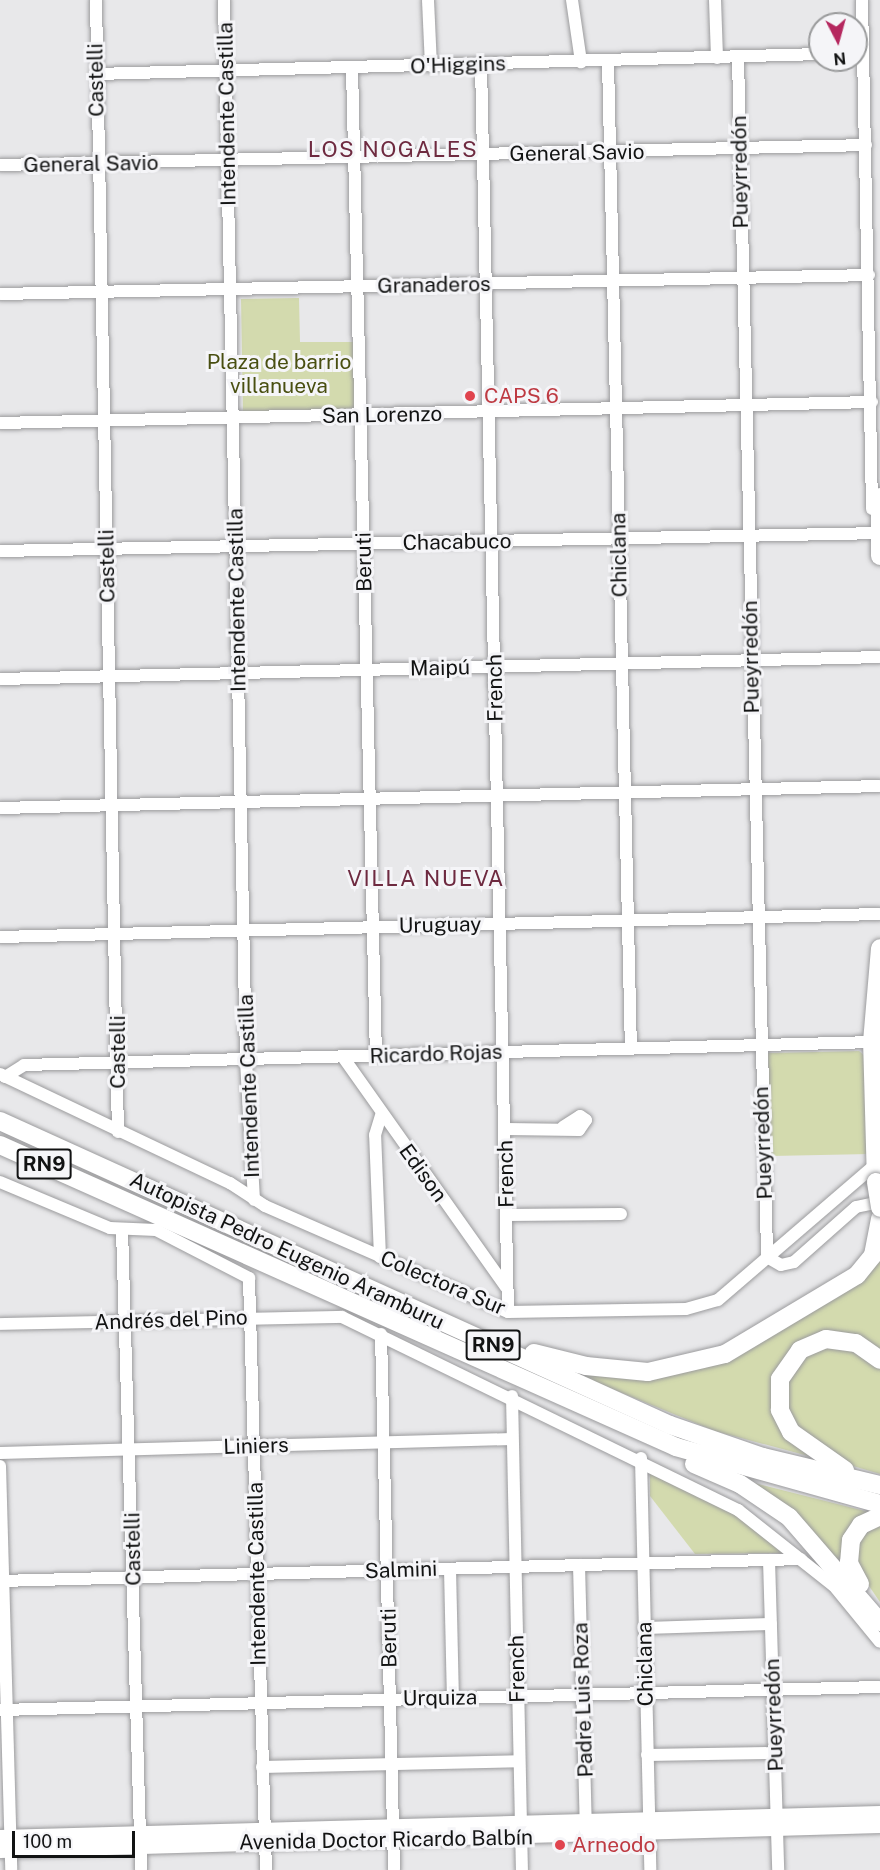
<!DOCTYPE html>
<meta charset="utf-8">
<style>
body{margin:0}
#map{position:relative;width:880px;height:1870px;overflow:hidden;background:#e8e8ea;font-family:"Public Sans",sans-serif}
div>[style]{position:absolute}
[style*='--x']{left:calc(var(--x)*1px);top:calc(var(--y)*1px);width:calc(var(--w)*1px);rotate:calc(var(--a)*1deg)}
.green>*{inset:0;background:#d3daae}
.roads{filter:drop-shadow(0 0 2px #9b9b9d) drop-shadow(0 0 2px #9b9b9d)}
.minor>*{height:12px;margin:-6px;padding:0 6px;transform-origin:6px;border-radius:6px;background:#fff}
.major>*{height:15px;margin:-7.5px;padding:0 7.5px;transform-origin:7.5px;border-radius:7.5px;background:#fff}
.highway>*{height:18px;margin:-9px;padding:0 9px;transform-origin:9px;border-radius:9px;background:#fff}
.bridges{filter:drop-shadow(0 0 2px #9b9b9d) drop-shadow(0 0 2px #9b9b9d)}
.highway-bridge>*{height:18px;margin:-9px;padding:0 9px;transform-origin:9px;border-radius:9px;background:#fff}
.dots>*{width:16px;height:16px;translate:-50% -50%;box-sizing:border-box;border:3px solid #f5f5f8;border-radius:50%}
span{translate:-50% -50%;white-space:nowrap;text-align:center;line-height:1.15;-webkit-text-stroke:6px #f5f5f8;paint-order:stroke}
.shield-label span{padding:2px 4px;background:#f5f5f8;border:2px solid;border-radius:4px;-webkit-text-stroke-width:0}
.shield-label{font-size:20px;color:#121313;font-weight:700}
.street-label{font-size:21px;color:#121313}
.park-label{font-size:21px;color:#494f11}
.health-label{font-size:21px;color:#be3a42}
.left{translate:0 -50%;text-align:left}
.neighbourhood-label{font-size:22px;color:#6e2a40;letter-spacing:1.5px}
.north{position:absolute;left:808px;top:12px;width:60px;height:60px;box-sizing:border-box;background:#f5f5f8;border:2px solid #9a9b9c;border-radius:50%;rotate:174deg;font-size:16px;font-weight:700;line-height:24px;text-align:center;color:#121313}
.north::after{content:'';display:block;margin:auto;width:21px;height:27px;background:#b5285f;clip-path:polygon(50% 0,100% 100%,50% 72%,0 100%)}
.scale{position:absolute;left:12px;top:1831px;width:123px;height:27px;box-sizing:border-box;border:3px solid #121313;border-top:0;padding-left:8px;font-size:18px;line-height:21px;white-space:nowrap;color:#121313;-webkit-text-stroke:4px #f5f5f8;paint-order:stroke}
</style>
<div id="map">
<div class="green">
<div style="clip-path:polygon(299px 298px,300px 342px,353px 342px,355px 410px,243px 413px,241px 299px)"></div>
<div style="clip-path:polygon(859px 1051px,866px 1057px,870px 1154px,771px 1156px,768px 1053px)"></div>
<div style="clip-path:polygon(880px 1256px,880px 1351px,830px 1333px,774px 1381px,812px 1457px,715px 1431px,549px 1363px,682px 1369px)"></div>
<div style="clip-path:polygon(833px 1342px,880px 1365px,880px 1474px,853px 1466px,802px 1437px,783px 1396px,796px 1360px)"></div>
<div style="clip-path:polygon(650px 1468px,737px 1512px,785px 1553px,695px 1554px,650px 1496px)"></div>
<div style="clip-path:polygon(754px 1483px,873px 1513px,866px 1517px,848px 1571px)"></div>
<div style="clip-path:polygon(880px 1522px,880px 1602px,856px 1567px,861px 1534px)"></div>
</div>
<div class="roads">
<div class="minor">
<div style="--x:96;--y:0;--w:1132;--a:88.89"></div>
<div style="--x:224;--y:0;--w:1061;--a:88.81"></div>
<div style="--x:246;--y:1061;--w:139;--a:86.7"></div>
<div style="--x:428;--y:0;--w:66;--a:87.4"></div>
<div style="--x:572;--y:0;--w:63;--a:81.7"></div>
<div style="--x:715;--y:0;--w:58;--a:88"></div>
<div style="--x:862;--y:0;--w:509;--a:88.87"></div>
<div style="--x:738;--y:58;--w:1199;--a:88.61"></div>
<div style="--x:767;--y:1257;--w:16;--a:30"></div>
<div style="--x:781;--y:1265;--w:13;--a:-13"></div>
<div style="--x:794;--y:1262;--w:83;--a:-41.6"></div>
<div style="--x:856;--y:1207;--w:25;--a:-12"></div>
<div style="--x:608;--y:61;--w:987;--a:88.67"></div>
<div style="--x:481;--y:64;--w:1248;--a:88.76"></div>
<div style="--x:352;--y:68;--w:987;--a:88.61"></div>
<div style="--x:96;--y:74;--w:724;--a:-1.58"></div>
<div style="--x:0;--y:165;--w:866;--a:-1.32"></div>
<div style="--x:0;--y:294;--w:869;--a:-1.25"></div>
<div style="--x:0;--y:423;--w:872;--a:-1.38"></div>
<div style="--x:0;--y:551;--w:879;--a:-1.17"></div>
<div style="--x:0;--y:679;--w:880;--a:-1.43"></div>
<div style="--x:0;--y:808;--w:880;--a:-1.43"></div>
<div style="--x:0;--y:937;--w:880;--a:-1.5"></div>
<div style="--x:343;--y:1057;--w:282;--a:54.7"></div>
<div style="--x:0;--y:1074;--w:255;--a:25.4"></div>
<div style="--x:230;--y:1183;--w:42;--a:33.3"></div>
<div style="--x:265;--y:1206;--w:265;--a:23.6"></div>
<div style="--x:508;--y:1312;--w:178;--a:-1"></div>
<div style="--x:686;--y:1309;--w:33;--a:-16"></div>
<div style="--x:718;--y:1300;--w:207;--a:-40.7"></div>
<div style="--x:5;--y:1077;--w:22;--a:-32"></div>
<div style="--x:24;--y:1065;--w:848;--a:-1.55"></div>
<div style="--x:506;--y:1129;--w:73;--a:0.8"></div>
<div style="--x:579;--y:1130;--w:12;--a:-55"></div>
<div style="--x:586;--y:1120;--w:7;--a:-146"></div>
<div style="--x:580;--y:1116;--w:20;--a:147"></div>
<div style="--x:0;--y:1182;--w:119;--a:22.7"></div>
<div style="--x:110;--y:1228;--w:46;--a:2.5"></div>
<div style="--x:156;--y:1230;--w:105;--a:27.3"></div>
<div style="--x:249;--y:1278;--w:592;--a:88.36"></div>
<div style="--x:507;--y:1215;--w:114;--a:-0.5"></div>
<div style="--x:122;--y:1229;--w:641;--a:88.3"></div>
<div style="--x:380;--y:1257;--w:122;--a:-92.3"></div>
<div style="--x:375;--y:1135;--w:21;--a:-73"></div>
<div style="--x:0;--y:1324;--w:342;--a:-1.2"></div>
<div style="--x:342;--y:1317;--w:441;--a:26"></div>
<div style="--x:738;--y:1510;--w:122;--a:38.4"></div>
<div style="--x:834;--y:1586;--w:72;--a:50.6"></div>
<div style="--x:381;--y:1334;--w:536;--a:88.61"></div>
<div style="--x:512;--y:1396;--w:474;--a:88.8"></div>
<div style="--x:0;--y:1453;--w:512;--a:-1.57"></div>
<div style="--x:641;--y:1458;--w:412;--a:88.7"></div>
<div style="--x:0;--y:1466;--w:404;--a:88.4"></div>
<div style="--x:769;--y:1560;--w:310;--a:88.3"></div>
<div style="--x:579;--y:1565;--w:263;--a:88.5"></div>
<div style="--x:450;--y:1569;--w:129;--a:88.7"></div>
<div style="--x:0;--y:1581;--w:801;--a:-1.57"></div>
<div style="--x:644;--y:1628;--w:127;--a:-1.8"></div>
<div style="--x:0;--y:1710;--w:880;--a:-1.5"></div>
<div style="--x:647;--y:1755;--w:127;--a:-0.9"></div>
<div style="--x:262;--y:1767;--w:257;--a:-1.3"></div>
</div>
<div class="major">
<div style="--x:0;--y:1837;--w:880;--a:-1.56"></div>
<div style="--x:0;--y:1850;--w:880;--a:-1.63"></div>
</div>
<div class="highway">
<div style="--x:880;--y:497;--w:59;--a:90"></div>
<div style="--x:0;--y:1121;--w:736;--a:24.41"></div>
<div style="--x:670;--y:1425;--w:98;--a:19"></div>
<div style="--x:763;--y:1457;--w:120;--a:13.5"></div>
<div style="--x:0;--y:1145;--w:740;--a:24.07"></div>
<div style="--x:676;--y:1447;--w:212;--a:15.6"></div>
<div style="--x:876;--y:1182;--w:140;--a:-91.6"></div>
<div style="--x:872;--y:1042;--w:94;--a:-85.1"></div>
<div style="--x:534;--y:1353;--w:54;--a:14"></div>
<div style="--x:586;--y:1366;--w:62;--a:5.5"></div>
<div style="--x:648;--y:1372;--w:79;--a:-13.2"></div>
<div style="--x:725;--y:1354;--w:154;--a:-30.9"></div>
<div style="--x:857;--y:1275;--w:26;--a:-51"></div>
<div style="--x:873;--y:1255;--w:37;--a:-79"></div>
<div style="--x:694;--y:1464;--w:50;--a:23.5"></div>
<div style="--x:740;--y:1484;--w:59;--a:34"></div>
<div style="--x:789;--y:1517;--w:139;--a:49.1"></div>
<div style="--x:845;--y:1470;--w:66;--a:-144.9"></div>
<div style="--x:791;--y:1432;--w:25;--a:-117"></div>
<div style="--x:780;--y:1410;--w:31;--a:-90"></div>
<div style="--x:780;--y:1379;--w:35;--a:-55"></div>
<div style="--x:800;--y:1350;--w:28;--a:-23"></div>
<div style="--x:826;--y:1339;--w:30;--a:8"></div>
<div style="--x:856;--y:1343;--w:29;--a:35"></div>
<div style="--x:860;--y:1584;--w:24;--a:-118"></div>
<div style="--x:849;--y:1563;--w:23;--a:-85"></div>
<div style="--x:851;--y:1540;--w:18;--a:-56"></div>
<div style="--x:861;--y:1525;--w:21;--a:-25"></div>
</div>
</div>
<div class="bridges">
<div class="highway-bridge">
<div style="--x:876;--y:1182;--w:26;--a:81"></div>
</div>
</div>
<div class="dots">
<div style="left:470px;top:396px;background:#e0444e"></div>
<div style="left:560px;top:1845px;background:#e0444e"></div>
</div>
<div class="shield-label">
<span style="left:44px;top:1164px">RN9</span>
<span style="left:493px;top:1345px">RN9</span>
</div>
<div class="street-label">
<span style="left:458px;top:65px;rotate:-2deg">O'Higgins</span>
<span style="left:96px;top:80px;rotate:-91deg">Castelli</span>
<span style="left:227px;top:114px;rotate:-91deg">Intendente Castilla</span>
<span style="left:577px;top:153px;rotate:-1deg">General Savio</span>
<span style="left:91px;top:164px;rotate:-1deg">General Savio</span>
<span style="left:740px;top:172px;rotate:-91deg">Pueyrredón</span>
<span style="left:434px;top:285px;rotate:-1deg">Granaderos</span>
<span style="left:382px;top:415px;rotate:-1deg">San Lorenzo</span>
<span style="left:457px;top:542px;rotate:-1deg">Chacabuco</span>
<span style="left:619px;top:555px;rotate:-91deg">Chiclana</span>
<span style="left:364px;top:562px;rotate:-91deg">Beruti</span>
<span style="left:107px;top:566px;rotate:-91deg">Castelli</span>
<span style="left:237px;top:600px;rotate:-91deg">Intendente Castilla</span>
<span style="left:751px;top:657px;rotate:-91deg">Pueyrredón</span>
<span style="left:440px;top:668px;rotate:-1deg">Maipú</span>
<span style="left:495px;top:688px;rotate:-91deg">French</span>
<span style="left:440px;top:925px;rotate:-1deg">Uruguay</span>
<span style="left:118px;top:1052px;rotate:-90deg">Castelli</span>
<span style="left:436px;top:1054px;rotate:-2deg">Ricardo Rojas</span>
<span style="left:249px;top:1086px;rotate:-92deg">Intendente Castilla</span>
<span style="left:763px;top:1143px;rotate:-92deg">Pueyrredón</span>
<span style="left:423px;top:1173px;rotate:54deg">Edison</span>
<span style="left:506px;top:1174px;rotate:-91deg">French</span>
<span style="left:287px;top:1251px;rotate:25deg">Autopista Pedro Eugenio Aramburu</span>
<span style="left:443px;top:1283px;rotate:23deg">Colectora Sur</span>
<span style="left:171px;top:1320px;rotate:-2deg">Andrés del Pino</span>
<span style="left:256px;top:1446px;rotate:-2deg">Liniers</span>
<span style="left:133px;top:1549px;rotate:-91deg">Castelli</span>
<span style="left:401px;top:1570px;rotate:-2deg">Salmini</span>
<span style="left:257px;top:1574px;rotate:-91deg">Intendente Castilla</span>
<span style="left:389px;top:1638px;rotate:-91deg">Beruti</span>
<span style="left:645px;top:1664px;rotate:-91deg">Chiclana</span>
<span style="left:517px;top:1669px;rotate:-91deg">French</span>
<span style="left:440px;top:1698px;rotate:-1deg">Urquiza</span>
<span style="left:583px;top:1700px;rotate:-92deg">Padre Luis Roza</span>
<span style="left:774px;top:1715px;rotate:-92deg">Pueyrredón</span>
<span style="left:386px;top:1840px;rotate:-1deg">Avenida Doctor Ricardo Balbín</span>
</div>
<div class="park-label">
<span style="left:279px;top:374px">Plaza de barrio<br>villanueva</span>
</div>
<div class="health-label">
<span class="left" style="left:484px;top:396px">CAPS 6</span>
<span class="left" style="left:572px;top:1845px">Arneodo</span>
</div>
<div class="neighbourhood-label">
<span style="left:393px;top:150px">LOS NOGALES</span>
<span style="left:426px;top:879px">VILLA NUEVA</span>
</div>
<div class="north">N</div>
<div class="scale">100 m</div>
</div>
